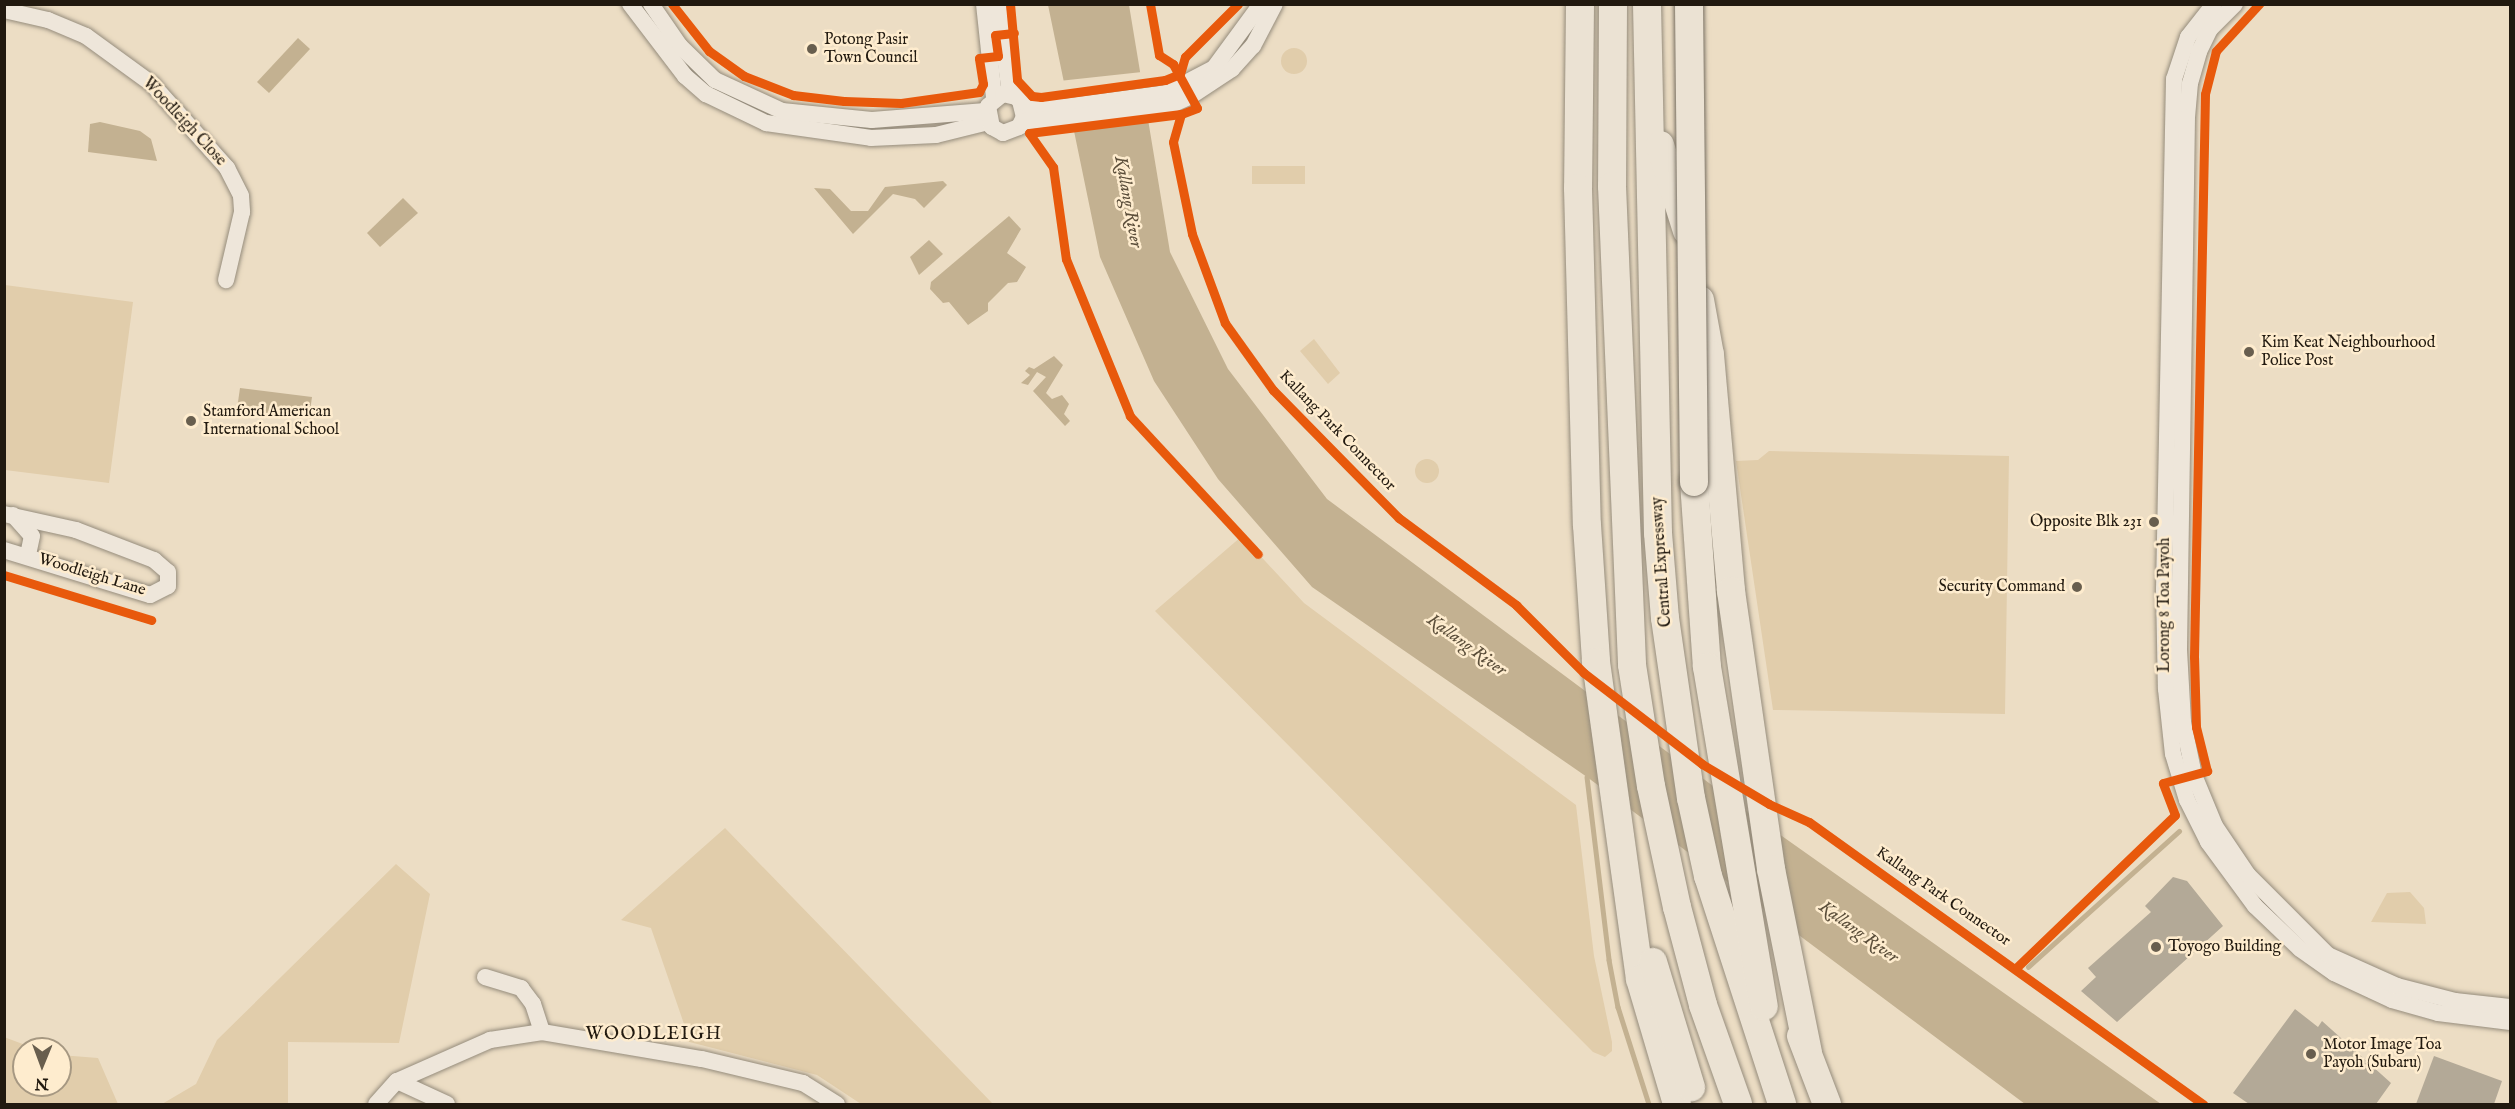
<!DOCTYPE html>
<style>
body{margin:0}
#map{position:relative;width:2515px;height:1109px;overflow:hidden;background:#ecddc4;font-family:"IM FELL English",serif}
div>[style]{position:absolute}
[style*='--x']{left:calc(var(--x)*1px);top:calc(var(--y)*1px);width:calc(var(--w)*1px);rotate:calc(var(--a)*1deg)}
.green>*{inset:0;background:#e1cdab}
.round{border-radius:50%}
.water>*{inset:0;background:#c3b191}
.pier>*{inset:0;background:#ecddc4}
.stream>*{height:4.5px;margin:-2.25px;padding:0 2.25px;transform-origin:2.25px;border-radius:2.25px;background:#c3b191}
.building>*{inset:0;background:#b3a997}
.roads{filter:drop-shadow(0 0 2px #958c7c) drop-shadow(0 0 2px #958c7c)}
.street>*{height:16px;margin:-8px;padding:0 8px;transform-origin:8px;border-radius:8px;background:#eee6da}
.highway>*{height:28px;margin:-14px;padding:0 14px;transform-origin:14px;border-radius:14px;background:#ebe2d3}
.bridges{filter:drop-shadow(0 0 2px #797164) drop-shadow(0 0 2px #797164)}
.highway-bridge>*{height:28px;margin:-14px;padding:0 14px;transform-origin:14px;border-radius:14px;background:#ebe2d3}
.cycleway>*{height:9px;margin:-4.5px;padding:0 4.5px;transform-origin:4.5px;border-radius:4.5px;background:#e8590c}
.dots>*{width:16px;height:16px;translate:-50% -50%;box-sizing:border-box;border:3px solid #feecce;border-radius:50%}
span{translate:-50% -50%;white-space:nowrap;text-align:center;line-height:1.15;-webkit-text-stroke:5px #feecce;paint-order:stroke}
.poi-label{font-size:16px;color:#21190f}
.left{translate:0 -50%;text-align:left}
.right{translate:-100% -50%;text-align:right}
.street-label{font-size:16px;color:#21190f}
.water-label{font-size:18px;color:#5b4e3a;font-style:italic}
.neighbourhood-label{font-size:18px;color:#21190f;letter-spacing:1.5px}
.frame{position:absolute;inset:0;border:6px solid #21190f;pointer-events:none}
.north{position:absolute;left:12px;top:1037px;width:60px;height:60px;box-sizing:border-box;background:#feecce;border:2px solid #a69882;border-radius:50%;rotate:181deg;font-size:16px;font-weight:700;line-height:24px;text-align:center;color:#21190f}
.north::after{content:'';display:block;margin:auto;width:21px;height:27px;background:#685e4e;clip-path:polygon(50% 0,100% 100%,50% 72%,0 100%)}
</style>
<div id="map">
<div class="green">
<div class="round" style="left:1281px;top:48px;width:26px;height:26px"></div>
<div style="clip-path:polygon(1252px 166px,1305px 166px,1305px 184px,1252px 184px)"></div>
<div style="clip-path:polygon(5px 285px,133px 302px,109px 483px,5px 470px)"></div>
<div style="clip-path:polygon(1314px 339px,1340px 373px,1328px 384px,1300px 351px)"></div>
<div style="clip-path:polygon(1769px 451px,2009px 456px,2005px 714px,1773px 710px,1736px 461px,1758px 460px)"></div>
<div class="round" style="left:1415px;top:459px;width:24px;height:24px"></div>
<div style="clip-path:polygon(1242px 536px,1304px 603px,1576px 805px,1594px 956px,1612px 1042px,1612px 1051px,1605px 1057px,1593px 1052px,1155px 611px)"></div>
<div style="clip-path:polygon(725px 828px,993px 1104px,861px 1104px,817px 1075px,674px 1038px,684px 1024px,651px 928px,621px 920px)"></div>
<div style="clip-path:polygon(396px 864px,430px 894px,399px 1043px,288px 1042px,288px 1104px,162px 1104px,196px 1084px,217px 1040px)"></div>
<div style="clip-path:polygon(2410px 892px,2424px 908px,2426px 924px,2371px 922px,2387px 893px)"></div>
<div style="clip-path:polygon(4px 1037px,36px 1049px,24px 1049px,24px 1085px,60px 1085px,60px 1055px,98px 1058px,118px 1104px,5px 1104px)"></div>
</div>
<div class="water">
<div style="clip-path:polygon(1048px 5px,1129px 5px,1170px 252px,1228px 369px,1327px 499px,1748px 812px,2161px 1104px,2025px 1104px,1587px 777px,1312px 587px,1218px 479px,1154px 381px,1100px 257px)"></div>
<div style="clip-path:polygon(298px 38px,310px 49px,269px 93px,257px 82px)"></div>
<div style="clip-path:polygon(100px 122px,140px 131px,151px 139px,157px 161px,88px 152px,90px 124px)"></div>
<div style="clip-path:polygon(943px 181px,947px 185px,924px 208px,915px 199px,893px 194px,853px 234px,814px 188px,830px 189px,851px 211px,868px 211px,885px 187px)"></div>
<div style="clip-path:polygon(403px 198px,418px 213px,380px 247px,367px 233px)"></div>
<div style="clip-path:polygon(1009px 216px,1021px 229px,1007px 253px,1026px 267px,1017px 282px,1008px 283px,988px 303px,988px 311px,968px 325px,949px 302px,943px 303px,930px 289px,931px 282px)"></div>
<div style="clip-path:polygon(929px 240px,943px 254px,919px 275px,910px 257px)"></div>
<div style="clip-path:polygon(1054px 356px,1063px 365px,1046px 393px,1052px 399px,1062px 395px,1069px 404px,1064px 414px,1070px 421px,1065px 426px,1033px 391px,1046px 377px,1037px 372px,1028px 385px,1021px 383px,1030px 375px,1025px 371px,1029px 367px,1034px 369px)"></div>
<div style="clip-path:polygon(240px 388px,312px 397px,309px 418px,237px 409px)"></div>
</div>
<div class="pier">
<div style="clip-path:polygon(1142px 72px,1153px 116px,1067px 128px,1059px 81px)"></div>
</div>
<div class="stream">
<div style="--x:1587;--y:777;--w:184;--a:83.1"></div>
<div style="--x:1609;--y:960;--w:48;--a:79.2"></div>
<div style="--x:1618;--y:1007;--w:102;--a:72.3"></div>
<div style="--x:2028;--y:967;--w:203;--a:-42"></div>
</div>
<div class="building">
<div style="clip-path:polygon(2173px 877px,2187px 881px,2223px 926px,2117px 1022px,2081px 991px,2096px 977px,2088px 968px,2151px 912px,2145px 906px)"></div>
<div style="clip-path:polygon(2295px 1009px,2318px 1027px,2322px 1021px,2391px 1083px,2376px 1104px,2249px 1104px,2233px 1093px)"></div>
<div style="clip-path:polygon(2434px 1056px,2502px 1081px,2494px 1104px,2416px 1104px)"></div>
</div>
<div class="roads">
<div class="street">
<div style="--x:630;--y:4;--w:91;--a:52.6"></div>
<div style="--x:685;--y:76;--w:28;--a:41"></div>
<div style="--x:706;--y:94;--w:67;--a:25.8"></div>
<div style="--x:766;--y:123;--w:106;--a:8.1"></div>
<div style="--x:871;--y:138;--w:65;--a:-2.6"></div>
<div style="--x:936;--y:135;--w:54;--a:-14"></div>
<div style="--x:651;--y:4;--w:51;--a:55.4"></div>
<div style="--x:680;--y:46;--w:49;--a:44.2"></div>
<div style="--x:715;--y:80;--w:74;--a:24.8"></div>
<div style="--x:782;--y:111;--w:90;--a:5.7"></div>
<div style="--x:872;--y:120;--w:114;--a:-4.5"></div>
<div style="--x:984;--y:4;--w:95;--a:83.9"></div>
<div style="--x:998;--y:4;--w:83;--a:82.4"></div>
<div style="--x:1009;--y:86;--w:13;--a:58"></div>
<div style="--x:2214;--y:4;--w:42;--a:128.2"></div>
<div style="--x:2188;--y:37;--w:44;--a:108.4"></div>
<div style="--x:2174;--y:79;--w:510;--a:91.12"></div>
<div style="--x:2164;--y:589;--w:100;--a:88.9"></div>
<div style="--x:2166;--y:689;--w:65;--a:83.9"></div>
<div style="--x:2173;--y:754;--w:48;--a:73.1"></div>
<div style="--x:2187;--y:800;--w:47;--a:63.4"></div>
<div style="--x:2208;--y:842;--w:79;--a:53.7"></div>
<div style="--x:2255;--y:906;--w:62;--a:43.7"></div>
<div style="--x:2300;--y:949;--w:42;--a:35.2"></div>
<div style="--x:2334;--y:973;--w:64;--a:25"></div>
<div style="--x:2392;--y:1000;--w:48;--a:15.8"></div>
<div style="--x:2438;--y:1013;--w:73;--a:7.1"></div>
<div style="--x:2235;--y:4;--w:35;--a:135"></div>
<div style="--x:2210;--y:29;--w:25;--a:116"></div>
<div style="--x:2199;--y:52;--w:32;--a:106"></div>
<div style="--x:2190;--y:83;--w:34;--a:95"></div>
<div style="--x:2187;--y:117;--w:533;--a:90.86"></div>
<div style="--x:2179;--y:650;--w:72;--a:86.8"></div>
<div style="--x:2183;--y:722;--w:54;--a:78.3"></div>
<div style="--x:2194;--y:775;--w:55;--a:67.6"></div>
<div style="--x:2215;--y:826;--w:59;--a:56"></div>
<div style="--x:2248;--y:875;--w:113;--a:45"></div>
<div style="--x:2328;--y:955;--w:76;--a:24.2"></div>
<div style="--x:2397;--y:986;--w:60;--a:14.5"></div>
<div style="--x:2455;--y:1001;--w:55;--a:6.2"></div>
<div style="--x:4;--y:10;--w:45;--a:12.8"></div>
<div style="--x:48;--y:20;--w:41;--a:22.8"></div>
<div style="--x:86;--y:36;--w:82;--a:36"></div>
<div style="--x:152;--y:84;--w:113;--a:48.2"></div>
<div style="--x:227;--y:168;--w:31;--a:63"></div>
<div style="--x:241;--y:196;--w:16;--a:86"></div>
<div style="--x:242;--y:212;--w:70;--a:103.2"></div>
<div style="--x:1020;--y:101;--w:16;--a:76"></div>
<div style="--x:1024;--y:117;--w:11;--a:117"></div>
<div style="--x:1019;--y:127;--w:17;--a:159"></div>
<div style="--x:1003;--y:133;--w:13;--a:-151"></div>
<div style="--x:992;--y:127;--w:21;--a:-101"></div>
<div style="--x:988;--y:106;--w:19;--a:-39"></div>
<div style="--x:1003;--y:94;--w:13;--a:13"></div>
<div style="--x:1016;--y:97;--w:18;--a:34"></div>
<div style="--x:1031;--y:107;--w:32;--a:0"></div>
<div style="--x:1063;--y:107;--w:104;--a:-7.7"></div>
<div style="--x:1166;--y:93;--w:54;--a:-27.5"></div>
<div style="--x:1214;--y:68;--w:79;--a:-53.7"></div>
<div style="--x:1023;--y:122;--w:147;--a:-6.3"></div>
<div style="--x:1169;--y:106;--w:24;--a:-24"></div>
<div style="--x:1191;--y:96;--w:49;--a:-33.4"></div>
<div style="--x:1232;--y:69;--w:31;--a:-48"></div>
<div style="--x:1253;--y:46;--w:47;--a:-62.4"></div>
<div style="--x:4;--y:514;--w:74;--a:12.5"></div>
<div style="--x:76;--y:530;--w:84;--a:21"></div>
<div style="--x:154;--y:560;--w:18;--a:41"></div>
<div style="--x:168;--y:572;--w:14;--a:90"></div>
<div style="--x:168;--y:586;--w:20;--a:153"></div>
<div style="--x:150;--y:595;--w:153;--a:-162.9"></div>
<div style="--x:13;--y:515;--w:28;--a:48"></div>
<div style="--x:32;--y:536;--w:19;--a:102"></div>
<div style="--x:485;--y:977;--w:38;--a:17"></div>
<div style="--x:521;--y:988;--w:20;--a:53"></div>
<div style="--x:533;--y:1004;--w:29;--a:72"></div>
<div style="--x:397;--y:1081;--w:55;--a:24.7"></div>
<div style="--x:376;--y:1104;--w:31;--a:-48"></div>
<div style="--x:397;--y:1081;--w:102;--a:-23.8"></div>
<div style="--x:490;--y:1040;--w:53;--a:-8.7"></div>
<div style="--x:542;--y:1032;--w:162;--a:9.6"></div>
<div style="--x:702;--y:1059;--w:104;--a:13.4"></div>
<div style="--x:803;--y:1083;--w:40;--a:32"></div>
</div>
<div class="highway">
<div style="--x:1580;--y:4;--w:184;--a:90.6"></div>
<div style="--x:1578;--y:188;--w:337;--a:88.5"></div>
<div style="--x:1587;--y:525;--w:137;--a:86.2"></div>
<div style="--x:1596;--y:662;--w:320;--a:82.1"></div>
<div style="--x:1640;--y:979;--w:130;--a:73.5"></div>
<div style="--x:1613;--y:4;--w:182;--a:90.3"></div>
<div style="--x:1612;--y:186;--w:479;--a:87.6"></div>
<div style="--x:1632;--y:665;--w:122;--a:81.1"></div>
<div style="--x:1651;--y:786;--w:124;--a:77.9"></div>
<div style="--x:1677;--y:907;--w:101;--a:75.1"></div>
<div style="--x:1703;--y:1005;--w:105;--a:70.5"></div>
<div style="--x:1647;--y:4;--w:529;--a:88.81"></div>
<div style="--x:1658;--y:533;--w:85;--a:85.3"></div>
<div style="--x:1665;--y:618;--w:182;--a:81.8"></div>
<div style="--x:1691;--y:798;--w:80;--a:77.7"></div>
<div style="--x:1708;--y:876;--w:240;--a:72"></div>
<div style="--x:1660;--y:145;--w:90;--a:72.6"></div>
<div style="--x:1700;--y:300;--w:56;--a:79.7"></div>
<div style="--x:1710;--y:355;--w:237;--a:84.9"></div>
<div style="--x:1731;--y:591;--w:281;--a:81.8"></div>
<div style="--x:1771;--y:869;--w:187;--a:78.6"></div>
<div style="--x:1694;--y:482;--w:185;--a:86"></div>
<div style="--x:1707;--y:667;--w:344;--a:80.5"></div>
<div style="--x:1653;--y:962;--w:131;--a:73.1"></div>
<div style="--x:1801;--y:1036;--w:73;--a:69.1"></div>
</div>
</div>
<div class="bridges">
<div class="highway-bridge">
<div style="--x:1689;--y:4;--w:478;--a:89.4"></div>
</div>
</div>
<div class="cycleway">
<div style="--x:672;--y:4;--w:60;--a:51.8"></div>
<div style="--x:709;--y:51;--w:43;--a:35.5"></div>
<div style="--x:744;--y:76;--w:53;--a:21.2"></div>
<div style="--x:793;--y:95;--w:51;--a:6.7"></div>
<div style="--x:844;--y:101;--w:57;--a:2"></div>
<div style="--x:901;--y:103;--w:79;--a:-8"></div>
<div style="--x:979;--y:92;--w:9;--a:-63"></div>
<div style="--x:983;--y:84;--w:26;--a:-99"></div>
<div style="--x:979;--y:58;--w:19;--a:-6"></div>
<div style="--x:998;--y:56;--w:21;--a:-98"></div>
<div style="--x:995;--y:35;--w:19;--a:-6"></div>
<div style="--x:1010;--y:4;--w:76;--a:84.7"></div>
<div style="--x:1017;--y:80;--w:22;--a:47"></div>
<div style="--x:1032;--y:96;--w:9;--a:6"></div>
<div style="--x:1041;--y:97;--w:125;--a:-7.8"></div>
<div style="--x:1165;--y:80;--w:16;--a:-22"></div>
<div style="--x:1180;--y:74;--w:18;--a:-74"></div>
<div style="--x:1185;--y:57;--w:75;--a:-45"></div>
<div style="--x:1150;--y:4;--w:52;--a:80"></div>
<div style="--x:1159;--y:55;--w:17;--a:33"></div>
<div style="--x:1173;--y:64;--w:50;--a:61.4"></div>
<div style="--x:1197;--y:108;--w:17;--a:159"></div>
<div style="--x:1181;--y:114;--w:29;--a:106"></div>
<div style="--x:1173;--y:142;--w:94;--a:78.3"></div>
<div style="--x:1192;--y:234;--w:95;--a:69.7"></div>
<div style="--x:1225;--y:323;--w:82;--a:54.4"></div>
<div style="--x:1273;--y:390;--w:180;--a:45.5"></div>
<div style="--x:1399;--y:518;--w:146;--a:36.6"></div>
<div style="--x:1516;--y:605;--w:96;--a:45"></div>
<div style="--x:1584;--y:673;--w:149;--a:37.6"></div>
<div style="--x:1702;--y:764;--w:78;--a:30.8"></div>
<div style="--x:1769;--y:804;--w:44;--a:24.2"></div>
<div style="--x:1809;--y:822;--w:485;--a:35.6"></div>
<div style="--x:1181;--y:114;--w:153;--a:172.9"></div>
<div style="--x:1029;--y:133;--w:42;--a:54.8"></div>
<div style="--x:1053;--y:167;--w:93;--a:82"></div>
<div style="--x:1066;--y:259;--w:170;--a:67.8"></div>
<div style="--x:1130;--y:416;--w:188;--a:47.2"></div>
<div style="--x:4;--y:575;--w:154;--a:17"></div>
<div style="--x:2017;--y:967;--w:219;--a:-43.9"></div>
<div style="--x:2175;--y:815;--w:34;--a:-111"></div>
<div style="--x:2163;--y:783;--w:46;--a:-15.3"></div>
<div style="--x:2207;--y:771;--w:45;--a:-104"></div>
<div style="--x:2196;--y:727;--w:70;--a:-91.6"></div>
<div style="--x:2194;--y:657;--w:563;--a:-88.88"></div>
<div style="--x:2205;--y:94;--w:44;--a:-75.7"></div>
<div style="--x:2216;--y:51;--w:64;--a:-47.5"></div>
</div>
<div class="dots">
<div style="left:812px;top:49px;background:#685e4e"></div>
<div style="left:2249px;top:352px;background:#685e4e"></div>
<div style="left:191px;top:421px;background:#685e4e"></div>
<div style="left:2154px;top:522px;background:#685e4e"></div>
<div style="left:2077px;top:587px;background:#685e4e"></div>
<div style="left:2156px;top:947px;background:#685e4e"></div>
<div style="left:2311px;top:1054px;background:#685e4e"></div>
</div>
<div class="poi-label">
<span class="left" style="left:824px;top:49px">Potong Pasir<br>Town Council</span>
<span class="left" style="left:2261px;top:352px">Kim Keat Neighbourhood<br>Police Post</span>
<span class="left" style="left:203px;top:421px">Stamford American<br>International School</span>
<span class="right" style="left:2142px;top:522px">Opposite Blk 231</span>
<span class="right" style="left:2065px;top:587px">Security Command</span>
<span class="left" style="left:2168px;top:947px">Toyogo Building</span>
<span class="left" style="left:2323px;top:1054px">Motor Image Toa<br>Payoh (Subaru)</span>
</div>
<div class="street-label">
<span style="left:184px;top:122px;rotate:47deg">Woodleigh Close</span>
<span style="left:1337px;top:431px;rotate:46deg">Kallang Park Connector</span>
<span style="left:1662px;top:562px;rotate:-94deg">Central Expressway</span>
<span style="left:92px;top:575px;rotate:17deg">Woodleigh Lane</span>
<span style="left:2165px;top:605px;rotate:-90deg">Lorong 8 Toa Payoh</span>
<span style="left:1943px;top:897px;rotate:35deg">Kallang Park Connector</span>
</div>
<div class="water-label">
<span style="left:1127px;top:202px;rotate:80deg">Kallang River</span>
<span style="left:1466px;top:646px;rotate:36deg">Kallang River</span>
<span style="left:1858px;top:933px;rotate:36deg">Kallang River</span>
</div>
<div class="neighbourhood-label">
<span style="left:654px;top:1035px">WOODLEIGH</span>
</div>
<div class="frame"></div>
<div class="north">N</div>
</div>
